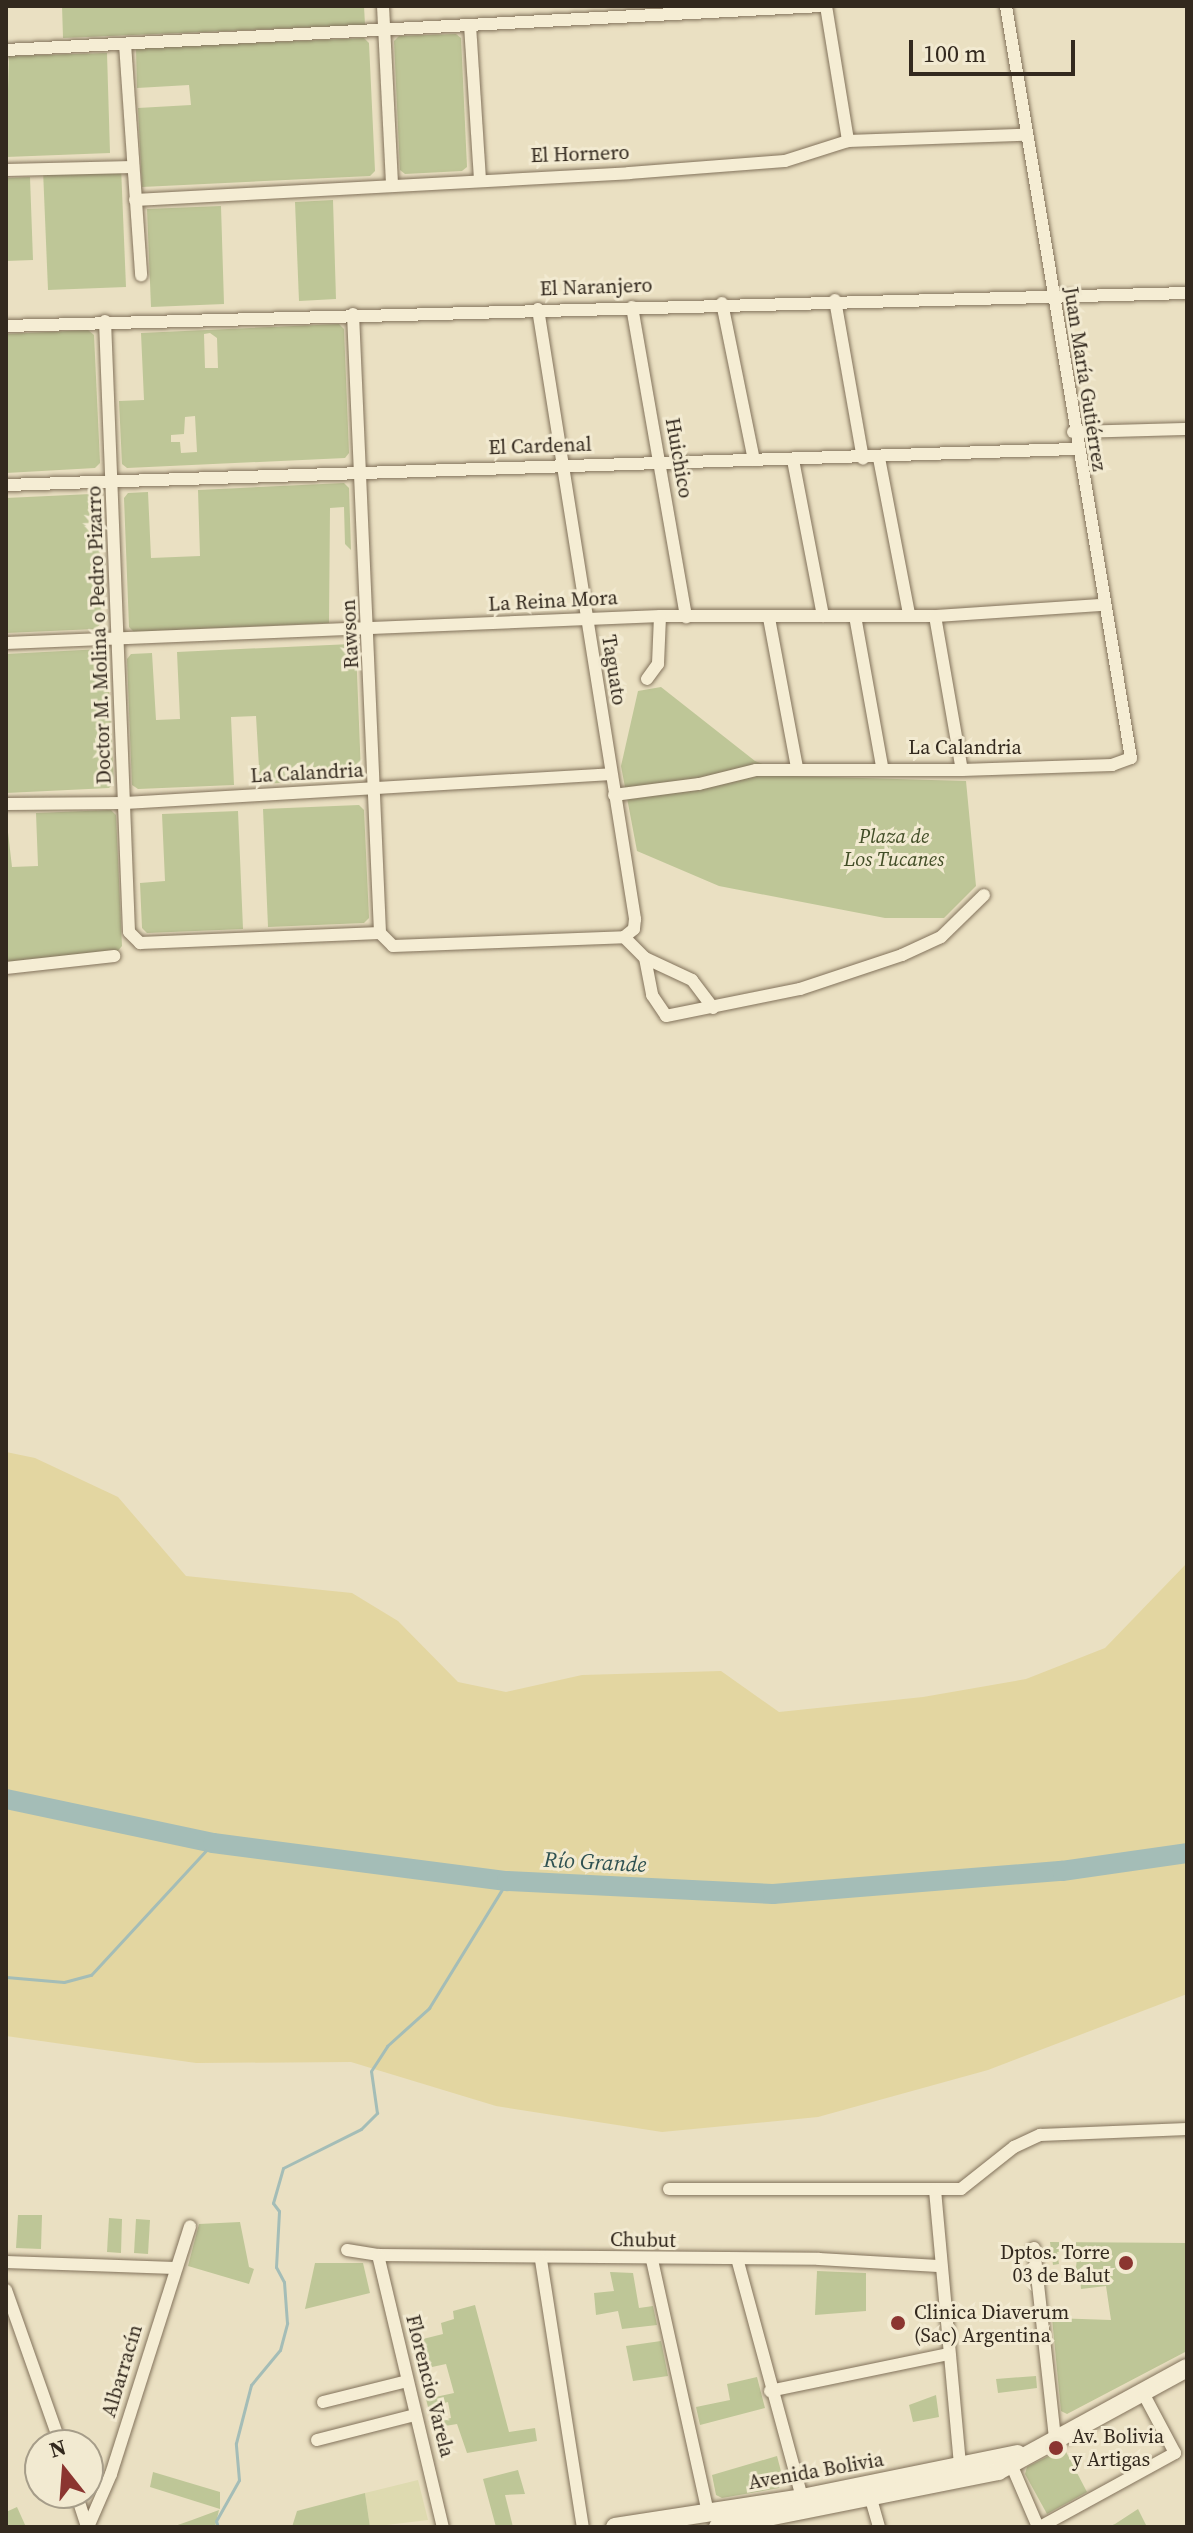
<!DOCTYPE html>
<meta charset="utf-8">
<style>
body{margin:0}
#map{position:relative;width:1193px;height:2533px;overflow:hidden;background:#eae0c2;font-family:"Source Serif 4",serif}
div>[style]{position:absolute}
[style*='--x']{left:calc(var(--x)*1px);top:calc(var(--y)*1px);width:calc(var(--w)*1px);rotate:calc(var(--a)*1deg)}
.farmland>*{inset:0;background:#dedab0}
.green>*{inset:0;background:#bec697}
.sand>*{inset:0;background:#e3d6a1}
.stream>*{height:3px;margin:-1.5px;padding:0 1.5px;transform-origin:1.5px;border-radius:1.5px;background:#a4bdb7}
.river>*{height:20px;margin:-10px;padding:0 10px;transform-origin:10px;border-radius:10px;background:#a4bdb7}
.roads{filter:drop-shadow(0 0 2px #82725b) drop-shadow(0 0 2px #82725b)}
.street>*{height:12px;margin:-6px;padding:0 6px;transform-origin:6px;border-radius:6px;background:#f5edd4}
.secondary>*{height:18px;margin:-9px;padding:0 9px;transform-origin:9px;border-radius:9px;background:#f5edd4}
.dots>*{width:22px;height:22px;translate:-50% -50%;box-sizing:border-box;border:4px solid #f2ead1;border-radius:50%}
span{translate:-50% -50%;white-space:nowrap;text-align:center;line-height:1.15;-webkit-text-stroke:6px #f2ead1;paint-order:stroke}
.street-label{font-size:20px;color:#33291e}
.park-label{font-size:20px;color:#414d26;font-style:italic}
.poi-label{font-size:20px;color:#33291e}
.right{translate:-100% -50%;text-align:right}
.left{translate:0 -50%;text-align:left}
.water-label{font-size:22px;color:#2e5151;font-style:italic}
.frame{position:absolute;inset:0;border:8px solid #33291e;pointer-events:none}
.north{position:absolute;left:24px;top:2429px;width:80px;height:80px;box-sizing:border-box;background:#f2ead1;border:2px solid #a69d89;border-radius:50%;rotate:343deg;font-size:22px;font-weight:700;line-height:32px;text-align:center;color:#33291e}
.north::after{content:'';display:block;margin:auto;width:28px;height:36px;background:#8b3530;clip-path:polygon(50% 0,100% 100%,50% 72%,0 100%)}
.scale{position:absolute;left:909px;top:40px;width:166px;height:36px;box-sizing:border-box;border:4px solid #33291e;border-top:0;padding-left:10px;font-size:24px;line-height:28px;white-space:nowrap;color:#33291e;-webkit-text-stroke:6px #f2ead1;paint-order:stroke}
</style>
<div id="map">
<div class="farmland">
<div style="clip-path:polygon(418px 2480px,428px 2520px,370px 2527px,365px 2493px)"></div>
</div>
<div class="green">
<div style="clip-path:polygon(62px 6px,364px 6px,365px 25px,63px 38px)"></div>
<div style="clip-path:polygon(456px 34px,461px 38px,467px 167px,462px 171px,405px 174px,400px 170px,394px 41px,399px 36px)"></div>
<div style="clip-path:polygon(364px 38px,369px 43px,375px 171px,370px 176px,142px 187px,138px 108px,191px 105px,189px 85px,137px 88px,136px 48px)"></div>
<div style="clip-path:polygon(107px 53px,110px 153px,6px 157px,9px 56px)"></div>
<div style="clip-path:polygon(121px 167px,126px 287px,48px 290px,43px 170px)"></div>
<div style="clip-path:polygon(30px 177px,33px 260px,6px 261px,6px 178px)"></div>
<div style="clip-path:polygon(333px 200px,336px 299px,299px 301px,295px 202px)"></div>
<div style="clip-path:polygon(221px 206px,224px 304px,151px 307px,147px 209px)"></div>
<div style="clip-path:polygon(evenodd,339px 324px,344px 329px,349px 453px,345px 458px,127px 468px,122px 464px,119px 401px,144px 400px,141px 333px,339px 324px,210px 333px,217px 338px,218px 368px,205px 368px,204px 334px,210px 333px,339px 324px,195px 416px,197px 452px,181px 453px,180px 442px,171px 442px,171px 435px,184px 434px,185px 417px,195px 416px)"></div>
<div style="clip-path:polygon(88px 330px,94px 335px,100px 463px,95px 468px,6px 473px,6px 334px)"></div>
<div style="clip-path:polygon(344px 483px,349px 488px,351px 550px,345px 544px,344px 507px,330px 508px,329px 623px,134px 632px,129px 627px,124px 498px,128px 493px,148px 492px,151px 558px,200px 556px,198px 490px)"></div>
<div style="clip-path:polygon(91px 494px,98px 499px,102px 623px,95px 629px,6px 633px,6px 498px)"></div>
<div style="clip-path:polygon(351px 644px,356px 648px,361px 774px,356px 779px,260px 784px,256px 716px,231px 717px,234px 785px,138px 789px,132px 785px,127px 659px,131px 654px,152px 653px,156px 720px,180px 719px,177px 652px)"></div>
<div style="clip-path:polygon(102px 649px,107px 654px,114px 783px,109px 788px,6px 793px,6px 654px)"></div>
<div style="clip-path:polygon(661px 687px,755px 761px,793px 776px,966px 781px,976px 886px,944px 918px,885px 918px,719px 886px,637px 851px,621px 766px,638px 691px)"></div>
<div style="clip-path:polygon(359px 805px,364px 810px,369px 918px,364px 923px,268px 927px,263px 809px)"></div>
<div style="clip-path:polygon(111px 810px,116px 815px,122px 946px,117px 952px,6px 964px,6px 815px,12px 867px,38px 866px,36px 813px)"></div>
<div style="clip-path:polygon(238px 811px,243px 929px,147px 933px,142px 928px,140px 883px,165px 881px,162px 814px)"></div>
<div style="clip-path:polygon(18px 2215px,42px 2215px,41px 2249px,16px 2248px)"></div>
<div style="clip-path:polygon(109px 2218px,122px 2219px,121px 2253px,107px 2252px)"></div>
<div style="clip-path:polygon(136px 2219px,150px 2220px,148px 2254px,134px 2253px)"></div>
<div style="clip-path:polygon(240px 2222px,249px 2267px,254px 2269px,249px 2284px,188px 2266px,199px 2224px)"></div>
<div style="clip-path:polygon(1050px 2242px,1187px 2243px,1187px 2351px,1067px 2414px,1061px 2411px,1052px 2318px,1111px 2320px,1106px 2286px,1081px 2289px,1080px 2276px,1075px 2276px,1078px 2250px,1057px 2252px,1059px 2264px,1053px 2265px)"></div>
<div style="clip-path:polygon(315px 2263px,363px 2263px,370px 2293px,305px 2309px)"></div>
<div style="clip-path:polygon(817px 2271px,866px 2273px,866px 2311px,815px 2315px)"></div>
<div style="clip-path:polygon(610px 2272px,633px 2273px,639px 2308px,653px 2306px,657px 2325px,622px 2329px,618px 2311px,596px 2315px,594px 2293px,614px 2291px)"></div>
<div style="clip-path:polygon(475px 2305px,509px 2432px,535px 2428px,537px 2441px,467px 2453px,457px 2424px,433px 2428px,432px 2423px,451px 2418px,448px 2402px,428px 2407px,426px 2399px,454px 2393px,446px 2364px,418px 2370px,411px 2342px,443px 2334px,441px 2323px,454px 2319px,453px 2311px)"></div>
<div style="clip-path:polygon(661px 2341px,668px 2376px,633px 2381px,626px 2346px)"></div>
<div style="clip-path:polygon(1036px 2376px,1037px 2388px,998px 2393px,996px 2379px)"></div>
<div style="clip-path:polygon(757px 2377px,765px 2408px,700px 2425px,696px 2407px,730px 2400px,727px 2384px)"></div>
<div style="clip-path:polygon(936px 2395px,939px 2417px,913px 2422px,909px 2405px)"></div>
<div style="clip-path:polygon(1064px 2448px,1087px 2492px,1047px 2514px,1025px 2474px,1027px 2467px)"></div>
<div style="clip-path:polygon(777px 2456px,783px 2479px,779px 2488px,722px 2498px,716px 2495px,712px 2475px)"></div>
<div style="clip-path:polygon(518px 2470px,525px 2494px,505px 2495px,513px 2527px,496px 2527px,483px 2479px)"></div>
<div style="clip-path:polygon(153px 2472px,220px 2492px,220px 2509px,150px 2487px)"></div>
<div style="clip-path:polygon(365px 2493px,370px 2527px,292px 2527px,297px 2511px)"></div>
<div style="clip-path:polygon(17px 2507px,26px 2527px,6px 2527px,6px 2512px)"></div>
<div style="clip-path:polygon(1138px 2509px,1147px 2527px,1108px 2527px,1115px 2524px)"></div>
<div style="clip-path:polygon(219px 2510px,215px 2527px,172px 2527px,192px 2520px)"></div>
</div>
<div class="sand">
<div style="clip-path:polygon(6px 1452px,35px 1458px,118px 1497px,186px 1576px,352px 1593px,398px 1621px,458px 1682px,506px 1692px,582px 1675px,721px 1671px,779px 1712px,923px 1697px,1026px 1679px,1105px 1648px,1187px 1563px,1187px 1994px,988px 2070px,818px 2117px,662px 2132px,496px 2106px,351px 2062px,196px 2063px,6px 2036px)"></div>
</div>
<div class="stream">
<div style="--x:6;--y:1977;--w:58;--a:4.9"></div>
<div style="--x:64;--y:1982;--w:28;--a:-15"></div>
<div style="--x:91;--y:1975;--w:180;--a:-47.3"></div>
<div style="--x:218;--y:2527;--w:6;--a:-108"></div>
<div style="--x:216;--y:2521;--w:47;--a:-60.7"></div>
<div style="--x:239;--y:2480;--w:37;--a:-95"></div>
<div style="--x:236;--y:2443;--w:60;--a:-75.5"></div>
<div style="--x:251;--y:2385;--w:45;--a:-50.4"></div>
<div style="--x:280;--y:2350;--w:28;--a:-75"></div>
<div style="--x:287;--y:2323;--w:41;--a:-94.2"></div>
<div style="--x:284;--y:2282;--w:17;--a:-118"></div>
<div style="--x:276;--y:2267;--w:56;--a:-86.9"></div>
<div style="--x:279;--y:2211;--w:10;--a:-127"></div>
<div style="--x:273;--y:2203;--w:36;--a:-74"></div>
<div style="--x:283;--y:2168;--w:87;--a:-26.6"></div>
<div style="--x:361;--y:2129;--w:23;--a:-45"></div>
<div style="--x:377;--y:2113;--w:42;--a:-98.1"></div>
<div style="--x:371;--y:2071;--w:30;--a:-57"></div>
<div style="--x:387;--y:2046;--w:57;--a:-42.1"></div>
<div style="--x:429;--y:2008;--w:149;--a:-58.4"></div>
</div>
<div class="river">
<div style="--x:6;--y:1799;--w:212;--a:12"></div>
<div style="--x:213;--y:1843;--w:296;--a:7.4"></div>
<div style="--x:507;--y:1881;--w:266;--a:2.8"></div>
<div style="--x:773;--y:1894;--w:290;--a:-4.6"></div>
<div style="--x:1062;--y:1871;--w:126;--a:-8.2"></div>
</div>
<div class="roads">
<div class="street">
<div style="--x:383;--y:6;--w:178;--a:87.1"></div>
<div style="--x:826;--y:6;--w:137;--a:80.7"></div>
<div style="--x:470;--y:25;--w:153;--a:86.3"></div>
<div style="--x:125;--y:44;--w:232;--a:86"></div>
<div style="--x:6;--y:50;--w:815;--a:-3.09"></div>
<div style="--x:6;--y:170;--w:127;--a:-1.4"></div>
<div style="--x:135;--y:200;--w:495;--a:-3.1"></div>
<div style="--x:629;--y:173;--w:156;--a:-4.4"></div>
<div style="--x:785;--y:161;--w:66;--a:-17.6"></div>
<div style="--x:848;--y:141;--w:176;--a:-2"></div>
<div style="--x:835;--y:300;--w:161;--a:80"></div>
<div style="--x:722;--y:303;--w:160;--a:78.5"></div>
<div style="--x:632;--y:307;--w:315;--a:80.1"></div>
<div style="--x:538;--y:309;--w:618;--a:80.96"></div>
<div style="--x:635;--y:919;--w:10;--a:96"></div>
<div style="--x:634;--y:929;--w:13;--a:141"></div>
<div style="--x:353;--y:314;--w:620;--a:87.5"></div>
<div style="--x:380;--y:933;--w:18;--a:45"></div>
<div style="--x:393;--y:946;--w:231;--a:-2.2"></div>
<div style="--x:105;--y:321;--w:611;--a:87.75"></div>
<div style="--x:129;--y:932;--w:16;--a:45"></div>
<div style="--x:140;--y:943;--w:240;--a:-2.4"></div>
<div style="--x:6;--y:326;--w:1181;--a:-1.6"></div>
<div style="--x:1073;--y:432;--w:114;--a:-1.5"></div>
<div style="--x:879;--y:458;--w:159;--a:79.1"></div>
<div style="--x:793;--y:460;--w:159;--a:79.1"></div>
<div style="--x:6;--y:485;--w:1071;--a:-1.93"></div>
<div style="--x:855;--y:616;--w:152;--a:79.8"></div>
<div style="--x:935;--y:616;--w:156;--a:80.1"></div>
<div style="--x:769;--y:618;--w:153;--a:79.4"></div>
<div style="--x:6;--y:643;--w:655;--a:-2.36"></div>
<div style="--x:660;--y:616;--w:275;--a:0"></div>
<div style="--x:935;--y:616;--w:167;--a:-3.8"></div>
<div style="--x:647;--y:679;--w:19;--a:-54"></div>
<div style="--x:658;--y:664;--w:48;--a:-87.6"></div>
<div style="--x:614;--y:795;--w:86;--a:-7.4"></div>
<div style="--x:699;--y:784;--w:59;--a:-13.8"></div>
<div style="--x:756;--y:770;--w:206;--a:0"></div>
<div style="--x:962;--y:770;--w:150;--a:-1.9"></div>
<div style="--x:1112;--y:765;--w:20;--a:-20"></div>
<div style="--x:1131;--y:758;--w:762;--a:-99.44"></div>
<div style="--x:6;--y:804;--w:119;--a:-0.5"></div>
<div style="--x:125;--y:803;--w:487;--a:-3.4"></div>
<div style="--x:624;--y:937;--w:30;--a:45"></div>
<div style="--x:645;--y:958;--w:38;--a:79"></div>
<div style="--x:652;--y:995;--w:25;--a:56"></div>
<div style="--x:666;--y:1016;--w:137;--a:-11.4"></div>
<div style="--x:800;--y:989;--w:108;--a:-18.4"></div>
<div style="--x:902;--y:955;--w:43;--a:-24.8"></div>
<div style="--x:941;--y:937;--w:60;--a:-44.3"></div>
<div style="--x:645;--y:958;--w:52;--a:25.1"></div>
<div style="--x:692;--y:980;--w:35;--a:53"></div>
<div style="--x:6;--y:968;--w:109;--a:-6.3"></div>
<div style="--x:669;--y:2189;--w:292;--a:0"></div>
<div style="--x:961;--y:2189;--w:68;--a:-38.4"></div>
<div style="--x:1014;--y:2147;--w:29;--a:-25"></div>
<div style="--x:1040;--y:2135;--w:147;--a:-2.3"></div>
<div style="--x:935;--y:2190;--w:277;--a:84.8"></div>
<div style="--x:1034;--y:2248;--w:190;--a:83.7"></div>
<div style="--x:347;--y:2250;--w:31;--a:9"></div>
<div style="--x:378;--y:2255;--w:441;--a:0.5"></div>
<div style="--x:819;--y:2259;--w:119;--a:3.4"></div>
<div style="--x:378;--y:2255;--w:280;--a:76.6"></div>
<div style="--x:541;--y:2260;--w:270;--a:81.1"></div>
<div style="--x:652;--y:2260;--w:258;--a:77.5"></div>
<div style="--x:6;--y:2262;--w:169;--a:2"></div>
<div style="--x:738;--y:2262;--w:245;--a:74.8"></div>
<div style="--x:6;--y:2290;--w:164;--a:70.5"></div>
<div style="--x:770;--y:2391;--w:183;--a:-11.7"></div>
<div style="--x:323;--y:2402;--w:87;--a:-14"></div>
<div style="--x:317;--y:2440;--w:101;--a:-14.3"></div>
<div style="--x:1011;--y:2464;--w:69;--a:66.8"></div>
<div style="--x:76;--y:2493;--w:36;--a:72"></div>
<div style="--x:871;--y:2499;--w:29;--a:74"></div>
<div style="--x:88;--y:2527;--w:58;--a:-66.5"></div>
<div style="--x:111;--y:2474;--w:260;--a:-72.3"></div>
<div style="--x:1040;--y:2527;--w:154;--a:-28.7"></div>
<div style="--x:1175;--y:2453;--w:70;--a:-118"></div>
</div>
<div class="secondary">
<div style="--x:615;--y:2527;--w:189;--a:-8.8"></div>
<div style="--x:802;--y:2498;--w:220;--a:-11.5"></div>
<div style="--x:718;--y:2527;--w:286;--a:-11.3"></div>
<div style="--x:998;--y:2471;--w:215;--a:-28.6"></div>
</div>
</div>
<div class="dots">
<div style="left:1126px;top:2263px;background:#8b3530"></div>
<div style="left:898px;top:2323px;background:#8b3530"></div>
<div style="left:1056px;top:2448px;background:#8b3530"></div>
</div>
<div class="street-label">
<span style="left:580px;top:154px;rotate:-2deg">El Hornero</span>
<span style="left:596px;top:287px;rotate:-2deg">El Naranjero</span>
<span style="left:1085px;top:379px;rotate:81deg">Juan María Gutiérrez</span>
<span style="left:540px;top:446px;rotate:-2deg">El Cardenal</span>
<span style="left:679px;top:458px;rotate:80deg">Huichico</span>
<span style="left:553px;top:601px;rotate:-3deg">La Reina Mora</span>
<span style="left:350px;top:634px;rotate:-93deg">Rawson</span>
<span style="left:99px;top:635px;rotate:-92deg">Doctor M. Molina o Pedro Pizarro</span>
<span style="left:614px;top:670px;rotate:81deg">Taguato</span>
<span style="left:965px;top:747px">La Calandria</span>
<span style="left:307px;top:773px;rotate:-3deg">La Calandria</span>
<span style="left:643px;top:2240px;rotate:1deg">Chubut</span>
<span style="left:122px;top:2371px;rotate:-73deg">Albarracín</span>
<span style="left:430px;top:2386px;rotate:76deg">Florencio Varela</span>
<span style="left:816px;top:2471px;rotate:-10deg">Avenida Bolivia</span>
</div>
<div class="park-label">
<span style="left:894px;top:848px">Plaza de<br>Los Tucanes</span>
</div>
<div class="poi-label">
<span class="right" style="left:1110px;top:2264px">Dptos. Torre<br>03 de Balut</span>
<span class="left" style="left:914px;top:2324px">Clinica Diaverum<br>(Sac) Argentina</span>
<span class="left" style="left:1072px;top:2448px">Av. Bolivia<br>y Artigas</span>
</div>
<div class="water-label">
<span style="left:595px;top:1862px;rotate:3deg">Río Grande</span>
</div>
<div class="frame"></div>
<div class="north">N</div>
<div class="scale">100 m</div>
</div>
